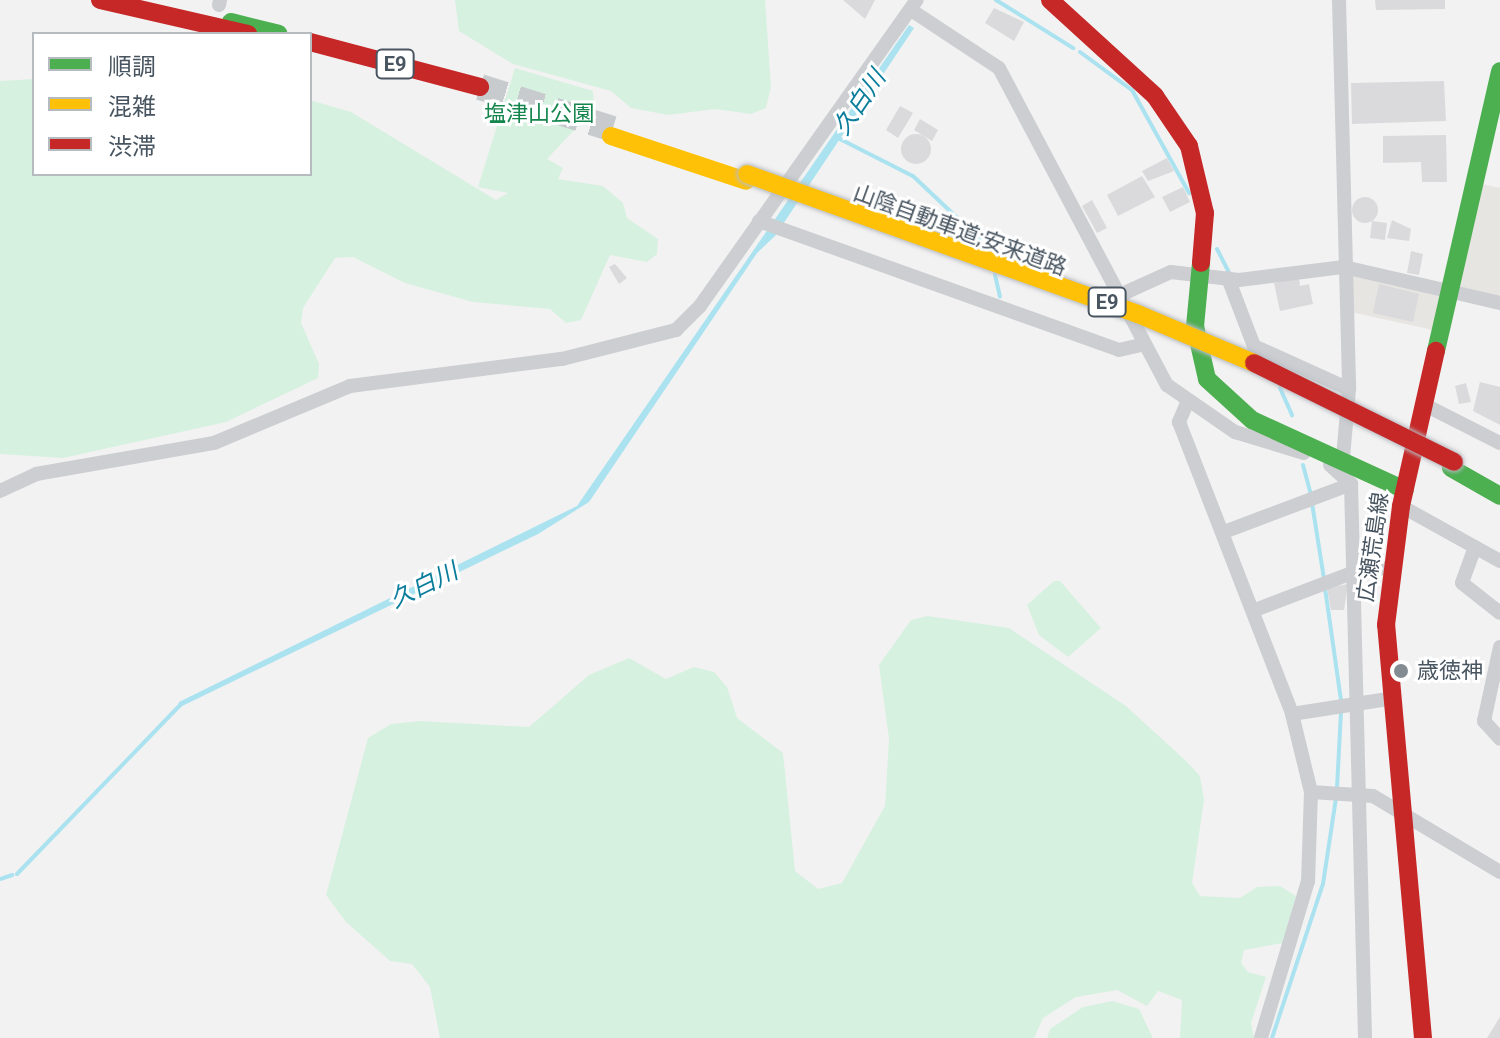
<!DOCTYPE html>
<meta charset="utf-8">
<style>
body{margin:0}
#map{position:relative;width:1500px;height:1038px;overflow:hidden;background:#f3f2f2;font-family:Roboto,"Noto Sans JP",sans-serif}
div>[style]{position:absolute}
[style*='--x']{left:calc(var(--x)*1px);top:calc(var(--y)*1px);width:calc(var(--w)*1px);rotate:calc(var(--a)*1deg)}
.commercial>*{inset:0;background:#e6e5e1}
.green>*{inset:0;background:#d6f1e0}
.water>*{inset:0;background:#aae2f0}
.stream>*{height:4px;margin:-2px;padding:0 2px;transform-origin:2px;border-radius:2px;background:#aae2f0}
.building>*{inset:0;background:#dadadc}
.round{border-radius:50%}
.highway-tunnel>*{height:26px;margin-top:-13px;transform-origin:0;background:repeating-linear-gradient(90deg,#c8cbce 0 26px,transparent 0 39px)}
.street>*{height:14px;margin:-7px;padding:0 7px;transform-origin:7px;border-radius:7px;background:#ccced1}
.fast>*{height:18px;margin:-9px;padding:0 9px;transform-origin:9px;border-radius:9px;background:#4caf50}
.slow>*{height:18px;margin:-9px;padding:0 9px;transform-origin:9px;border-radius:9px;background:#ffc107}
.jam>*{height:18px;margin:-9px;padding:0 9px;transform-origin:9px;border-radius:9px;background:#c62828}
.bridges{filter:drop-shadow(0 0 2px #b7bcc2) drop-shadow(0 0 2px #b7bcc2)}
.slow-bridge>*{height:18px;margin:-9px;padding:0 9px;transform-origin:9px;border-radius:9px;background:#ffc107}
.jam-bridge>*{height:18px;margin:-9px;padding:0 9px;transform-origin:9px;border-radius:9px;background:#c62828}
.dots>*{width:22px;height:22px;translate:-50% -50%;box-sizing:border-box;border:4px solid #fff;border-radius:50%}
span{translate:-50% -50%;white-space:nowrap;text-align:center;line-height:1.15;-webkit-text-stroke:6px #fff;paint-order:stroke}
.shield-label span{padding:2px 6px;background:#fff;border:2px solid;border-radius:6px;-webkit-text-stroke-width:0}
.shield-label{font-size:20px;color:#485560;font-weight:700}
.park-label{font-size:22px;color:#14854c}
.street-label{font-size:22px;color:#485560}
.poi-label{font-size:22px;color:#485560}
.left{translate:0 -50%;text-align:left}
.water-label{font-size:24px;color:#097d9b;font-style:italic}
.legend{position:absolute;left:32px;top:32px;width:280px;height:144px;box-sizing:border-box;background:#fff;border:2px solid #b6bbbf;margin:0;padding:10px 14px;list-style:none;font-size:24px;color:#485560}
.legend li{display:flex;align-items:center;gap:16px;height:40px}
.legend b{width:40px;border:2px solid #b6bbbf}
</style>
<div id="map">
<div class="commercial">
<div style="clip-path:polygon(1482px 184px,1500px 188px,1500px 299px,1459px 289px)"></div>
<div style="clip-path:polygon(1350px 272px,1442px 293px,1433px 330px,1351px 312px)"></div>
</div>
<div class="green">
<div style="clip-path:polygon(455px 0,765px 0,771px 87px,766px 108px,751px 114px,715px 109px,668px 115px,631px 108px,611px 91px,513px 64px,459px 31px)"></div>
<div style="clip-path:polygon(515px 68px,593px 91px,594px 109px,547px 159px,563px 168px,558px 179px,603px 186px,623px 203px,627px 218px,658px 239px,657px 254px,647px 262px,610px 255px,581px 320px,566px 323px,550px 309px,473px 302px,405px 283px,353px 257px,335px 258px,303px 308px,301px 323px,319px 364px,318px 378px,226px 422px,63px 458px,0 454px,0 81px,34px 79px,34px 174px,310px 174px,310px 100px,351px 112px,496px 200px,508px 193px,478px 187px)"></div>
<div style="clip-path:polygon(1054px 581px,1060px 581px,1101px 628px,1068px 657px,1039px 635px,1027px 605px)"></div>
<div style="clip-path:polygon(928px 616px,1009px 628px,1126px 706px,1186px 761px,1200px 776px,1204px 800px,1192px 883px,1200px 896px,1240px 898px,1257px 887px,1280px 886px,1296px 896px,1283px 943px,1244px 950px,1241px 963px,1248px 972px,1266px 977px,1251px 1023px,1254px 1038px,1180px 1038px,1182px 1000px,1158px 991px,1147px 1006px,1117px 990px,1076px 997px,1043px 1018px,1034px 1038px,440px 1038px,430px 987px,412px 964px,390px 961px,346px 922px,326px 895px,368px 738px,391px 724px,420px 721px,529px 727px,589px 675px,629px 658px,666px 679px,694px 667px,714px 672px,727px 687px,737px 718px,783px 753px,795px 871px,818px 889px,842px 883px,885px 806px,889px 739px,879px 665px,911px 620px)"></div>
<div style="clip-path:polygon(1112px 1001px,1139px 1009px,1153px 1038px,1047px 1038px,1050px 1029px,1083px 1007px)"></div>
</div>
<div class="water">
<div style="clip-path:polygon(909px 25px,914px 28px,775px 236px,757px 253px,589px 502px,538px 534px,178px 708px,179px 702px,577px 506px)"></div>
</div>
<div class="stream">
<div style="--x:996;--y:0;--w:91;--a:31.9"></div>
<div style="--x:1080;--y:52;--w:64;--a:36.2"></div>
<div style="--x:1132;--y:90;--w:118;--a:61"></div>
<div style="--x:836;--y:137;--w:86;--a:26.9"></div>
<div style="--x:913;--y:176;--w:103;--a:43.4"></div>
<div style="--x:1217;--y:249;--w:25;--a:63"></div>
<div style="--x:995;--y:275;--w:22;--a:77"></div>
<div style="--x:1280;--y:388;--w:30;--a:66"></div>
<div style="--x:1303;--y:465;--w:30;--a:75"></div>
<div style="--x:1312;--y:503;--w:77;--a:81"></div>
<div style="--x:1325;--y:588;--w:113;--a:81.9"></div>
<div style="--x:1337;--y:788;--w:77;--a:-87"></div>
<div style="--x:17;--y:874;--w:236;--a:-46"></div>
<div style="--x:0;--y:879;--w:13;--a:-18"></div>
<div style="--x:1272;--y:1038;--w:162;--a:-71.7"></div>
<div style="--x:1323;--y:884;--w:87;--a:-81.4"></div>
</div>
<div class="building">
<div style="clip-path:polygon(843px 0,875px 0,865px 19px)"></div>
<div style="clip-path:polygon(1375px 0,1445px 0,1445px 9px,1376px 10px)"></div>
<div style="clip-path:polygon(994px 8px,1024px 22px,1014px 41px,985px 23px)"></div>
<div style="clip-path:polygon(1444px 81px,1446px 121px,1352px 124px,1351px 83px)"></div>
<div style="clip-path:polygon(900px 106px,913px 113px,898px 138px,886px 130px)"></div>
<div style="clip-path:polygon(920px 119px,938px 130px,932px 141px,914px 130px)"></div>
<div class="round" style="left:901px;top:134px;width:30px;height:30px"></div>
<div style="clip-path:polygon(1446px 135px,1447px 182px,1422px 182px,1421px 162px,1383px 163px,1383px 136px)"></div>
<div style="clip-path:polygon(1167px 158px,1174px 171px,1148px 181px,1142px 171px)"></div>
<div style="clip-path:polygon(1142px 176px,1155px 197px,1118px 216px,1107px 195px)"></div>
<div style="clip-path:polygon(1183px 187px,1190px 202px,1170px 212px,1162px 197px)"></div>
<div class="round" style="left:1352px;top:197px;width:26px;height:26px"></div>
<div style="clip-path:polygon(1092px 200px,1107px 228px,1097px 233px,1082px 206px)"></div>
<div style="clip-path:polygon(1392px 220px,1411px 229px,1409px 241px,1387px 238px)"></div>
<div style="clip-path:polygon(1372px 221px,1387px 223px,1385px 240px,1370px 238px)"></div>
<div style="clip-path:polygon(1411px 251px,1423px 254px,1419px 275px,1407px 273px)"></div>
<div style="clip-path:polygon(615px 264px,627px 278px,619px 284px,609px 267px)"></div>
<div style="clip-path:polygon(1299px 278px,1300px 286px,1309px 284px,1313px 304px,1280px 311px,1274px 283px)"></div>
<div style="clip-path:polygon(1379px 284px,1419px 294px,1413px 322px,1373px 313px)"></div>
<div style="clip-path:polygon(1480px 382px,1500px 387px,1500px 425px,1473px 411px)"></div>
<div style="clip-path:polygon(1466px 383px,1471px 402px,1459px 404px,1455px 386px)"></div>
<div style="clip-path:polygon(1348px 584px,1344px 610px,1331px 610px,1327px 588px)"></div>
<div style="clip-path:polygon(1500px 1017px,1500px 1038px,1487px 1038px)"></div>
</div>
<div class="highway-tunnel">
<div style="--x:480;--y:87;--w:139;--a:17.5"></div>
</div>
<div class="street">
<div style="--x:1339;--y:0;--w:389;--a:88.5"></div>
<div style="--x:1349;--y:389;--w:69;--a:95"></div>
<div style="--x:219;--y:5;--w:5;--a:-79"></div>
<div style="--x:911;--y:10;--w:105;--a:33.4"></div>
<div style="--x:999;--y:68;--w:359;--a:62.1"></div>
<div style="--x:1167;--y:385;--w:83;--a:34.7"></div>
<div style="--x:1235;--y:432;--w:72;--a:16.9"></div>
<div style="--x:759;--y:221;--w:382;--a:19.7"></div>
<div style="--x:1119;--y:350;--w:26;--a:-13"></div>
<div style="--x:1228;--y:278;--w:73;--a:69.1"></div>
<div style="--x:1254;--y:346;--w:104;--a:24.4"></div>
<div style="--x:1120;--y:295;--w:56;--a:-24.3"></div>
<div style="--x:1171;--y:272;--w:68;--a:6.7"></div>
<div style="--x:1239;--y:280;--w:106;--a:-7.1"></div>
<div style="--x:1344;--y:267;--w:160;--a:13"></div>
<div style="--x:1187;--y:403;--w:21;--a:113"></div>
<div style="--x:1179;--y:422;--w:313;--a:68.8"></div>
<div style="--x:1292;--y:714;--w:80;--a:76.3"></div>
<div style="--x:1311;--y:792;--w:89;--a:91.9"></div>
<div style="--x:1308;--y:881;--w:164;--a:106.7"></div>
<div style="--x:1425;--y:405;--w:84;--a:26.9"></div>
<div style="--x:1330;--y:465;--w:28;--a:42"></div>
<div style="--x:1351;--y:484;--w:554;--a:88.55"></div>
<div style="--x:0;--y:491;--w:40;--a:-25"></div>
<div style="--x:36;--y:474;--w:181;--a:-9.9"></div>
<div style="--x:214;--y:443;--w:147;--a:-22.7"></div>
<div style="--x:350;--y:386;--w:214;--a:-7.3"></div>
<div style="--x:562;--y:359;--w:118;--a:-14.3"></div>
<div style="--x:676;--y:330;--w:34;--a:-45"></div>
<div style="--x:700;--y:306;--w:375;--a:-54.7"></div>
<div style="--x:1401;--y:506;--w:113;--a:29.1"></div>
<div style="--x:1224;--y:532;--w:136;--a:-20.7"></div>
<div style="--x:1475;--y:547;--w:38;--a:110"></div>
<div style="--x:1462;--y:583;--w:48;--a:38.3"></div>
<div style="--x:1255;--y:610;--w:112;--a:-20.9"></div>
<div style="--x:1360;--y:570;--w:32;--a:-4"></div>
<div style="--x:1500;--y:647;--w:76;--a:102.2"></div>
<div style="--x:1484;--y:721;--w:24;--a:48"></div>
<div style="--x:1292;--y:714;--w:97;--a:-8.9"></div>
<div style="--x:1311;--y:792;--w:62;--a:3.7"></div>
<div style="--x:1373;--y:796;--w:148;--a:30.9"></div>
</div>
<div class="fast">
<div style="--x:231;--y:22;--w:49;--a:14"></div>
<div style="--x:1201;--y:263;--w:63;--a:95.4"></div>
<div style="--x:1195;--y:326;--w:54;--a:77.2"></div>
<div style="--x:1207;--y:379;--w:61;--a:42.3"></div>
<div style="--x:1252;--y:420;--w:168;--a:24.6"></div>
<div style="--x:1436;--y:351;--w:287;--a:-77.1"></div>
<div style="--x:1451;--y:468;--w:56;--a:29.7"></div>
</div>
<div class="slow">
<div style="--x:611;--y:136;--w:142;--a:18.4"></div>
</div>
<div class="jam">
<div style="--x:100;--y:0;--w:152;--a:12.9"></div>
<div style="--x:1050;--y:0;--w:142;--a:42.4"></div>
<div style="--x:1155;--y:96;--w:60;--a:55.8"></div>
<div style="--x:1189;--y:146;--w:69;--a:76.6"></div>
<div style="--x:1205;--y:213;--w:50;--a:94.6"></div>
<div style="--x:310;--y:42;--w:176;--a:14.8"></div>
<div style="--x:1423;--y:1038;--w:415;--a:-95.1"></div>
<div style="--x:1386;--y:625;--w:120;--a:-82.8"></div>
<div style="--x:1401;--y:506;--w:159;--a:-77.3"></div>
</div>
<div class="bridges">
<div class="slow-bridge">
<div style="--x:747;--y:174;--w:415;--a:19.7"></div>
<div style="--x:1138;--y:314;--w:126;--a:22.9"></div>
</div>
<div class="jam-bridge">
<div style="--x:1254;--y:363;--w:223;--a:26.3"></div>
</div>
</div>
<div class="dots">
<div style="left:1401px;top:671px;background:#848c93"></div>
</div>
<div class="shield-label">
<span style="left:395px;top:64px">E9</span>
<span style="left:1107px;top:302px">E9</span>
</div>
<div class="park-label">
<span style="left:539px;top:114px">塩津山公園</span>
</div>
<div class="street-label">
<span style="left:960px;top:230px;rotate:20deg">山陰自動車道;安来道路</span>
<span style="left:1373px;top:547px;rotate:-82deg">広瀬荒島線</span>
</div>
<div class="poi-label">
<span class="left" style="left:1417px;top:671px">歳徳神</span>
</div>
<div class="water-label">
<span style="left:860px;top:103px;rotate:-56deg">久白川</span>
<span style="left:424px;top:586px;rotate:-26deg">久白川</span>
</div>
<ul class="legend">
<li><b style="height:10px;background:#4caf50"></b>順調</li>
<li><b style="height:10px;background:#ffc107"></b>混雑</li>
<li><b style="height:10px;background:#c62828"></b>渋滞</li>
</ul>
</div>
